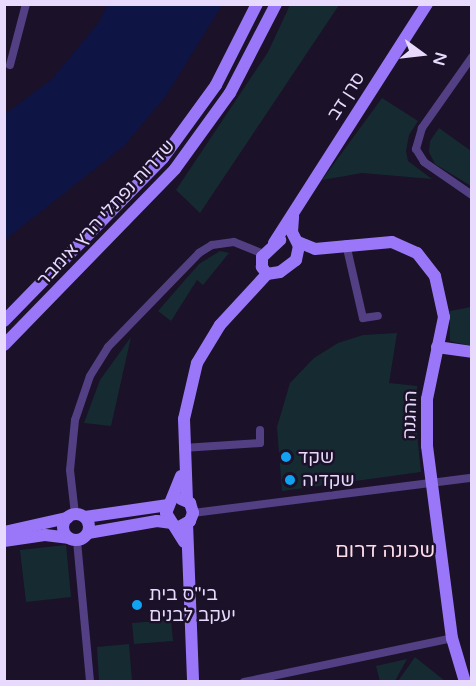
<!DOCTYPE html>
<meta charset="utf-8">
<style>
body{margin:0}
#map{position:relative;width:476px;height:686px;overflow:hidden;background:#1b1128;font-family:"Varela Round",Heebo,sans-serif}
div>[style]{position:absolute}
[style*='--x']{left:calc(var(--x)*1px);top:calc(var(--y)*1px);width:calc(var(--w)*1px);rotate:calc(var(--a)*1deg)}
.green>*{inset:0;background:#152b31}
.water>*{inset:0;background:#0e1444}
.street>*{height:8px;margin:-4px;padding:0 4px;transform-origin:4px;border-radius:4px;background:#533f84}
.secondary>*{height:12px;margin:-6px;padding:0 6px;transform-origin:6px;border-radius:6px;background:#9a77f8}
.secondary>.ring{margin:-6px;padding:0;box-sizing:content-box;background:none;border:12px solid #9a77f8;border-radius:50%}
.dots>*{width:16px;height:16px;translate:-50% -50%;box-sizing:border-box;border:3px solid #1b1128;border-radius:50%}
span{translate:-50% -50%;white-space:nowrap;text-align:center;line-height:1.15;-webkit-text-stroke:5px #1b1128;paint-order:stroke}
.street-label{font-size:18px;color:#e7dafd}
.poi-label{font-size:18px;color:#e7dafd}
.left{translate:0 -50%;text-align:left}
.neighbourhood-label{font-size:20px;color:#fddce9}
.frame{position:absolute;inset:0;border:6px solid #e7dafd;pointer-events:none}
.north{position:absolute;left:392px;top:24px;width:60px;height:60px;-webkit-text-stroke:4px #1b1128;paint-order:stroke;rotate:105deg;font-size:16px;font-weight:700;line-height:24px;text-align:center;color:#e7dafd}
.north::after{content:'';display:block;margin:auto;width:21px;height:27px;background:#e7dafd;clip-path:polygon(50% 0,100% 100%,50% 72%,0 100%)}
</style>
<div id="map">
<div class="green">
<div style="clip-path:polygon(290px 5px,339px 5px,200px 213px,176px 190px,268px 52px)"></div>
<div style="clip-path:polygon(382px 98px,418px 121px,409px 135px,406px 151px,408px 161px,432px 179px,362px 173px,322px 180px)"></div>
<div style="clip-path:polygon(439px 128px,471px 151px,471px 186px,435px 164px,429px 152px,430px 141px)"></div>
<div style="clip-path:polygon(220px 251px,229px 253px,203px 285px,197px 280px,171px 321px,158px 311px,199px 264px)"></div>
<div style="clip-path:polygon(471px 307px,471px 346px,450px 341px,450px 311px)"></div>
<div style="clip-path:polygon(397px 333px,389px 383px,417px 386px,416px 424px,421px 472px,282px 491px,277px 427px,290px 383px,314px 358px,338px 343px,363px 335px)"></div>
<div style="clip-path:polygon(131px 337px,111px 426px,84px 423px,100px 380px)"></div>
<div style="clip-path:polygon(66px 545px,71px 597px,26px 602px,20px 550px)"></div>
<div style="clip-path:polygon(171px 620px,173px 641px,134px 644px,132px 623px)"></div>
<div style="clip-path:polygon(129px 644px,132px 681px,99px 681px,97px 647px)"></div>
<div style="clip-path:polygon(415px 657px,445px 681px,398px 681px)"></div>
<div style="clip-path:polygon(407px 659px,395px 681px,380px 681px,376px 666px)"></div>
</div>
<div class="water">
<div style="clip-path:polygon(107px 5px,222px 5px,166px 96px,124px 146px,5px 240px,5px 114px,52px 79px,99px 22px)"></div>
</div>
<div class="street">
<div style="--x:472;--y:57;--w:87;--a:125.2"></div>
<div style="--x:422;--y:128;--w:22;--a:106"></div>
<div style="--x:416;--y:149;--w:15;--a:58"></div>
<div style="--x:424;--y:162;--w:58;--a:34.5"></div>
<div style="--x:10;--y:65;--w:63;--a:-75.3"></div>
<div style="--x:346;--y:244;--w:76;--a:77.1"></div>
<div style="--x:363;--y:318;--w:15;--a:-8"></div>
<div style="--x:183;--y:448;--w:77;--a:-3.7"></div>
<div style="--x:260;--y:443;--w:13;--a:-90"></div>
<div style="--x:193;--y:513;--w:281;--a:-7.2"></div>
<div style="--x:75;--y:514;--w:44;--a:-96.5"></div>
<div style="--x:70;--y:470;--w:50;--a:-84.3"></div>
<div style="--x:75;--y:420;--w:46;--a:-71.2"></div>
<div style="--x:90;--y:376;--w:34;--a:-58"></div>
<div style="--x:108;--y:347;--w:131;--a:-45.9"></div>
<div style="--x:199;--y:253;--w:15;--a:-32"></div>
<div style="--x:212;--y:245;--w:22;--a:-8"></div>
<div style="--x:234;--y:242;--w:32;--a:22"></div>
<div style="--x:77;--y:541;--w:142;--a:84.7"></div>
<div style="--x:244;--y:682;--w:213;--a:-11.9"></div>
</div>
<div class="secondary">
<div style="--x:298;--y:242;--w:18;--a:22"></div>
<div style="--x:315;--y:249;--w:77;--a:-5.2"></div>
<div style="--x:392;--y:242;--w:27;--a:24"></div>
<div style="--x:417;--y:253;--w:29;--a:52"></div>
<div style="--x:435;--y:276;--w:42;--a:77.6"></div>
<div style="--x:444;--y:317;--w:84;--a:101.7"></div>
<div style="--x:427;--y:399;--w:47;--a:90"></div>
<div style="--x:427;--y:446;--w:194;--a:82.6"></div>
<div style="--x:452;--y:638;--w:46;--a:73.5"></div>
<div style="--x:274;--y:243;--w:284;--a:-57.4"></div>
<div style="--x:267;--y:274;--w:13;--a:-9"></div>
<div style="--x:280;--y:272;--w:20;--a:-37"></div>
<div style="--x:296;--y:260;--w:14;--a:-78"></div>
<div style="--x:299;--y:246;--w:16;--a:-117"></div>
<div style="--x:292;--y:232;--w:16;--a:-86"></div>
<div style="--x:267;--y:274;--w:9;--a:-126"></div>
<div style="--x:262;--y:267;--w:10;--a:-90"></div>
<div style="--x:262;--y:257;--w:25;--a:-43"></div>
<div style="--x:4;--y:321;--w:228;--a:-45.7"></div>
<div style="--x:163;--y:158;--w:90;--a:-54"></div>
<div style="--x:216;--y:85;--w:91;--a:-63.2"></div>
<div style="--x:4;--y:345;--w:245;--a:-45.8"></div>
<div style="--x:175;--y:169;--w:94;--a:-54.1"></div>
<div style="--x:230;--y:93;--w:100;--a:-62.7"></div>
<div style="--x:437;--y:347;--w:35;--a:8"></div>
<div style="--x:181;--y:476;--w:40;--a:112"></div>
<div style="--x:166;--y:513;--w:34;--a:58"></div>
<div style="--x:181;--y:499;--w:10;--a:24"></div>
<div style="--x:190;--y:503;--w:10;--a:73"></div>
<div style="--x:193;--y:513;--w:9;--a:111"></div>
<div style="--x:190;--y:521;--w:10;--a:151"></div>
<div style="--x:187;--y:501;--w:82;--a:-92.1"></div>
<div style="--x:184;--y:419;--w:57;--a:-76.9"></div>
<div style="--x:197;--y:363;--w:44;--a:-58.8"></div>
<div style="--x:220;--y:325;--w:69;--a:-47.3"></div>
<div class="ring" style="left:63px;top:514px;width:14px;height:14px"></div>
<div style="--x:85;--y:517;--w:84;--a:-8.2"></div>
<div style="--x:187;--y:523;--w:159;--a:87.8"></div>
<div style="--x:4;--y:532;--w:65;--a:-12.5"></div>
<div style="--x:88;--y:533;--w:70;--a:-9.9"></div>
<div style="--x:157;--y:521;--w:15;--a:8"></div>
<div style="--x:4;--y:541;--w:41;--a:-8.3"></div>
<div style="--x:45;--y:535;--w:23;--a:7"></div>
</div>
<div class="dots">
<div style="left:286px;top:457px;background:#11a3f2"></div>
<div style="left:290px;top:480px;background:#11a3f2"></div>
<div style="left:137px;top:605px;background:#11a3f2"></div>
</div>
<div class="street-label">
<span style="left:346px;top:96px;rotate:-57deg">סרן דב</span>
<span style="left:106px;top:213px;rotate:-47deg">שדרות נפתלי הרץ אימבר</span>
<span style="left:410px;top:415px;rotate:-88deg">ההגנה</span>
</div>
<div class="poi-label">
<span class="left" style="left:298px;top:457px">שקד</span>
<span class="left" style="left:302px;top:480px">שקדיה</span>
<span class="left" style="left:149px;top:605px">בי"ס בית<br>יעקב לבנים</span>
</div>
<div class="neighbourhood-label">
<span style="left:385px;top:551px">שכונה דרום</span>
</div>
<div class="frame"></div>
<div class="north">N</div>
</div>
